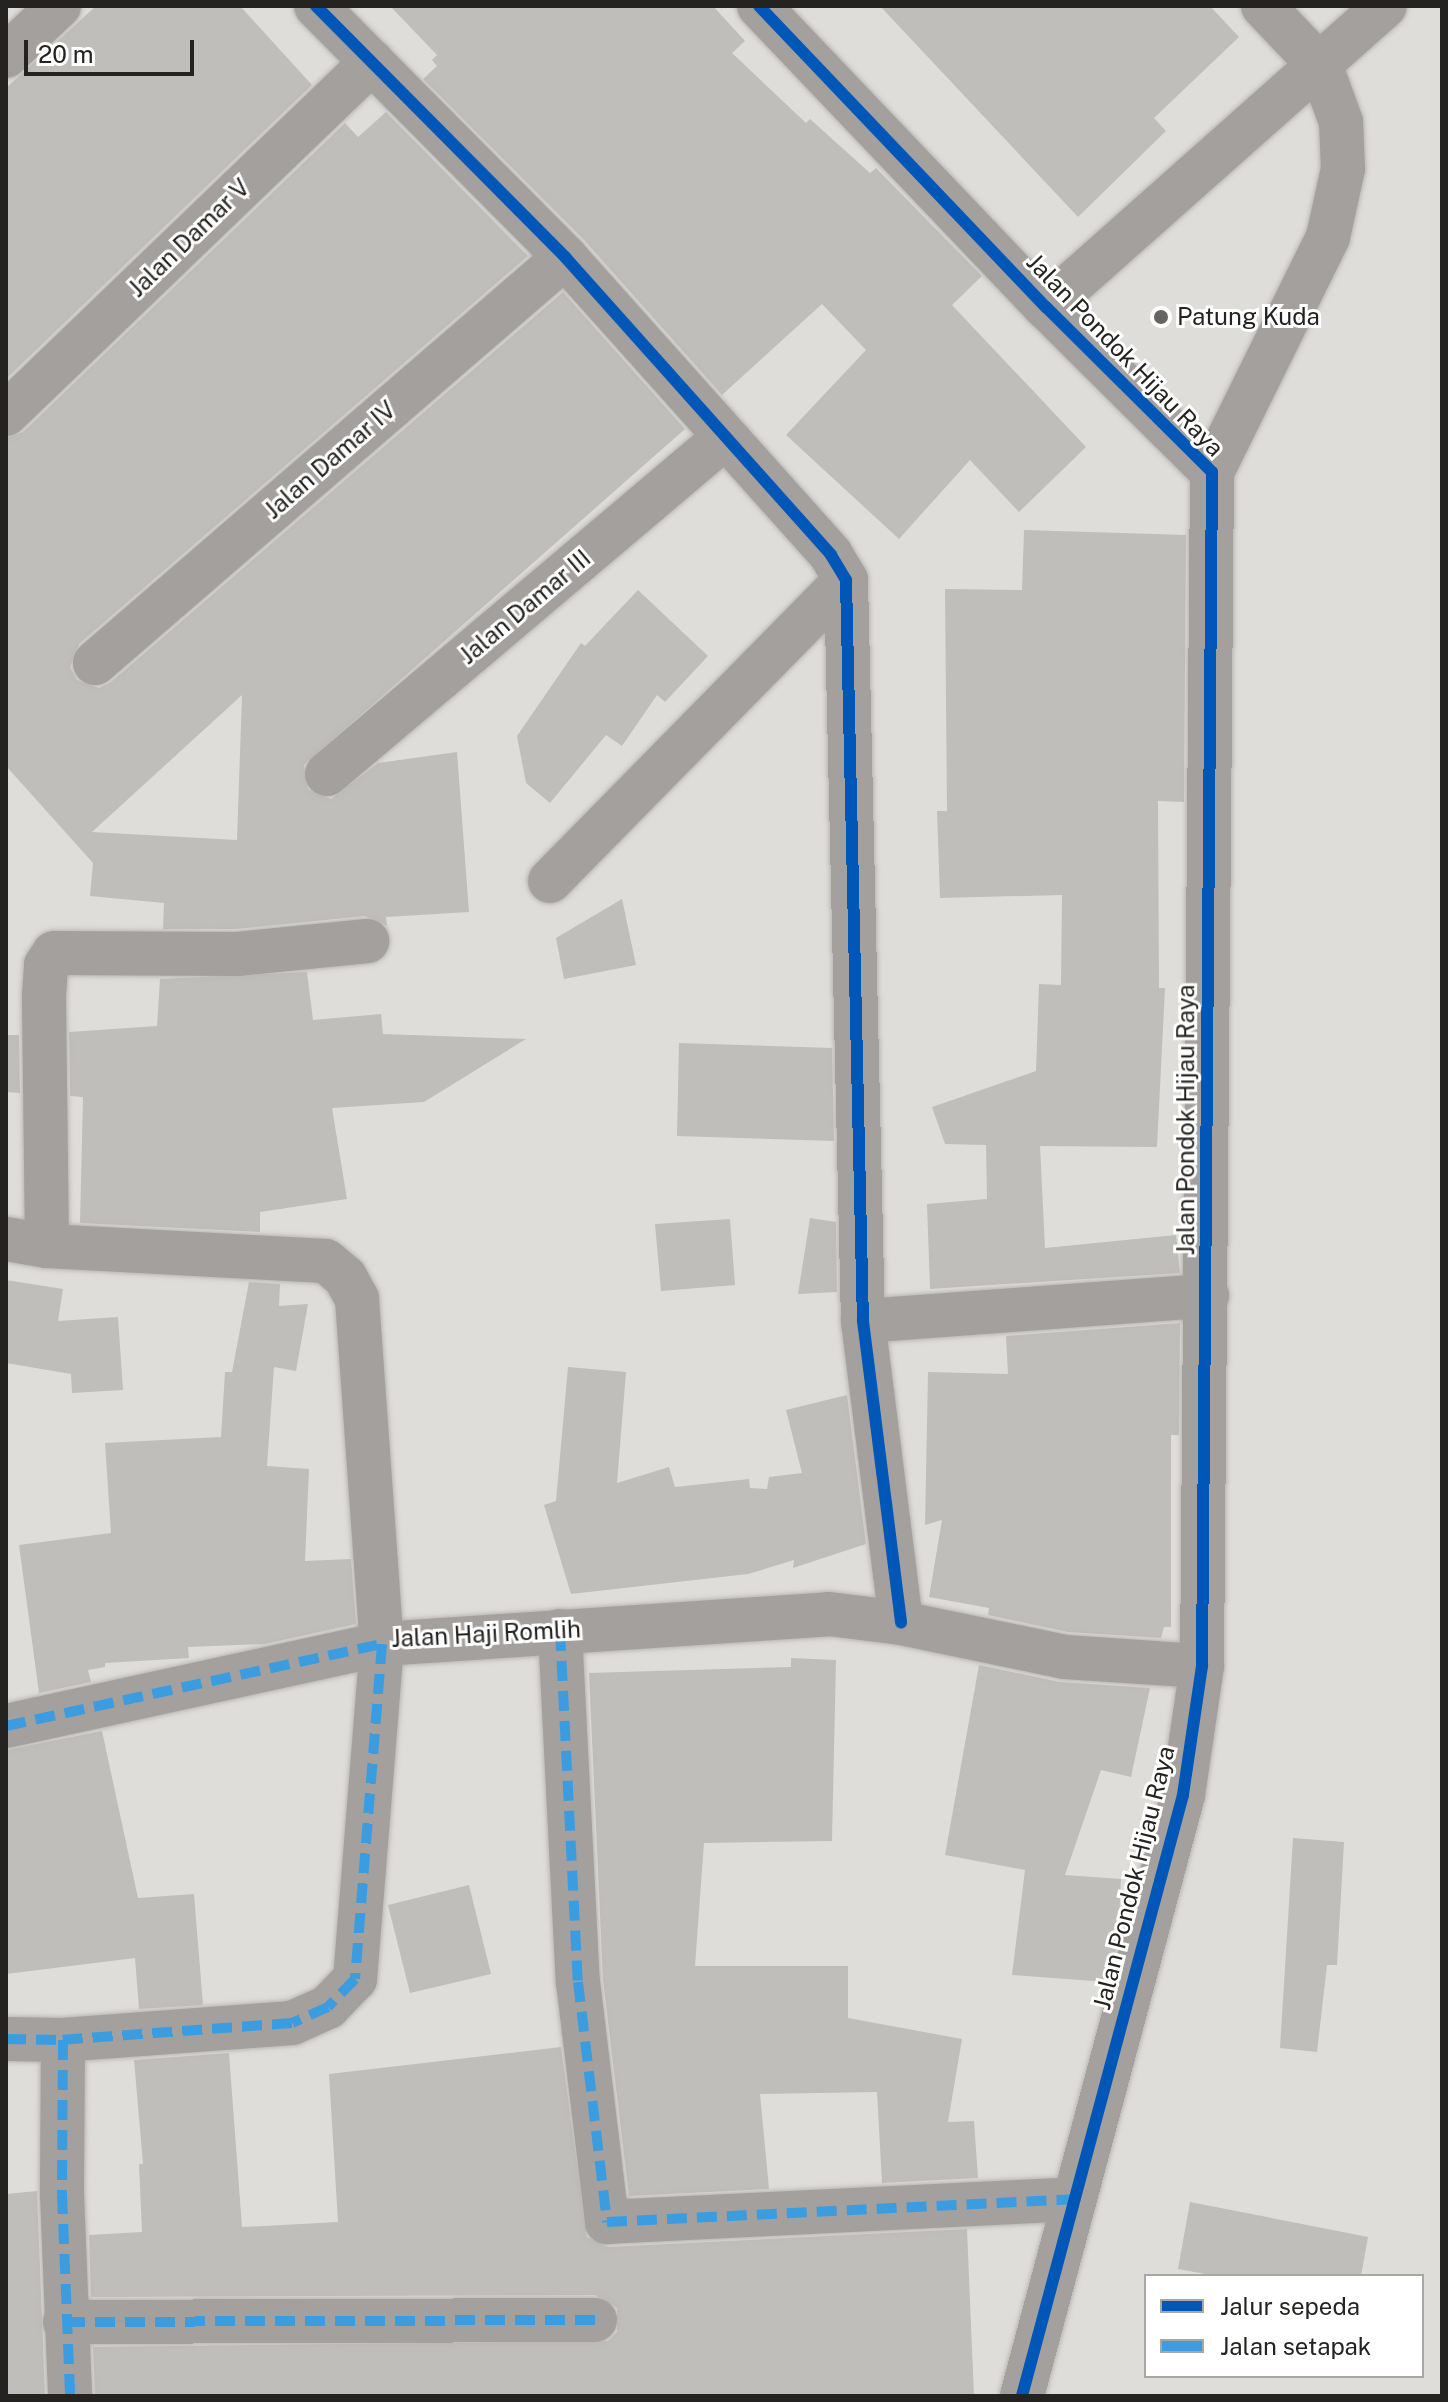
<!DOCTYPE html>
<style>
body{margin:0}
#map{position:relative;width:1448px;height:2402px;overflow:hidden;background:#dfddda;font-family:"Public Sans",sans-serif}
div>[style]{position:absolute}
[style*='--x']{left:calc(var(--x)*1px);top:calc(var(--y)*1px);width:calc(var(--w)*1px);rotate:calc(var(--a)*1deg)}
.building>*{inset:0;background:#bfbebb}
.roads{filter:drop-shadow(0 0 2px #b9b8b6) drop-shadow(0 0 2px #b9b8b6)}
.minor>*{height:44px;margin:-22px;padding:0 22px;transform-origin:22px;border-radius:22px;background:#a4a09e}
.quiet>*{height:10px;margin-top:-5px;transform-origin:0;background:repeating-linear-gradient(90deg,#3c9ce0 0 20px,transparent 0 30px)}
.cycleway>*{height:12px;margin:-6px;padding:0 6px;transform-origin:6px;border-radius:6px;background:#0057b8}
.dots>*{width:22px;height:22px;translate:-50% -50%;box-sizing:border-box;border:4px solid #fff;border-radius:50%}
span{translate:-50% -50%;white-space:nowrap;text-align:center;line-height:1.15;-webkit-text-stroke:6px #fff;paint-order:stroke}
.street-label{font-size:24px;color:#242321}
.poi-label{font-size:24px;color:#242321}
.left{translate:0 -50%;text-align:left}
.frame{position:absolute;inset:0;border:8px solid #242321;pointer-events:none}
.legend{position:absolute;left:1144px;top:2274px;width:280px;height:104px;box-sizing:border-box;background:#fff;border:2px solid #a7a7a6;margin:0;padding:10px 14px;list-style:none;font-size:24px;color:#242321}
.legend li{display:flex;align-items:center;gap:16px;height:40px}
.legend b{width:40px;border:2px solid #a7a7a6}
.scale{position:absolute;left:24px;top:40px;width:170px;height:36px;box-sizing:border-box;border:4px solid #242321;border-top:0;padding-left:10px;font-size:24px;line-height:28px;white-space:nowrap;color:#242321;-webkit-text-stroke:6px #fff;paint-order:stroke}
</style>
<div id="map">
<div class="building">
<div style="clip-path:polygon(96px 6px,240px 6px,312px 85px,6px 379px,6px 88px)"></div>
<div style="clip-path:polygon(390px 6px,713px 6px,745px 41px,732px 53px,806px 123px,810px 119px,870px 173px,876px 168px,982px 276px,952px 305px,1086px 447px,1019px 512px,970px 460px,899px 539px,786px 435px,866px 350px,822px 304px,722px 395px,584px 240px,423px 79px,437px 66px,432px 60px,437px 55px)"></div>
<div style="clip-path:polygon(880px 6px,1210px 6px,1239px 37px,1154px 118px,1166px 131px,1078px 217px)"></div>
<div style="clip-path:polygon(evenodd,386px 112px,528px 256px,79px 644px,70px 667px,77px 680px,99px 688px,111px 682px,563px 292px,685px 429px,304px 765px,308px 789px,331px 799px,378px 763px,457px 752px,469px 912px,386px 917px,387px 926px,365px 916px,236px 929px,163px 929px,164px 903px,90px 896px,93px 863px,6px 766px,6px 438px,23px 432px,345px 123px,358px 137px,386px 112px,242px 695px,237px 840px,92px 832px,242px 695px)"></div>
<div style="clip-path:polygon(1024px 530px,1186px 535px,1184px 802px,1158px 801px,1159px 988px,1165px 988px,1157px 1147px,1040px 1146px,1045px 1248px,1176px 1235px,1180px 1273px,930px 1289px,927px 1204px,987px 1199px,986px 1145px,945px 1144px,932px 1107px,1036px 1071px,1039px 984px,1061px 985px,1062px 895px,940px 898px,937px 811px,947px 811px,945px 589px,1022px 590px)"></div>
<div style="clip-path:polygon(638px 590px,708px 656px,665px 702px,657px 695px,622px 746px,606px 735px,550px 803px,526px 783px,517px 736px,581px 643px,585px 646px)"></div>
<div style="clip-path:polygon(622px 899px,636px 965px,564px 979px,556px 938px)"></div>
<div style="clip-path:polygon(307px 972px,313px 1020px,381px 1014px,383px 1034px,526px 1039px,424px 1102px,332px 1108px,347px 1199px,260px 1212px,260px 1232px,80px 1223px,83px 1097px,70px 1096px,69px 1032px,157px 1026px,160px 979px)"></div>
<div style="clip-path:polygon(6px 1035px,19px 1035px,20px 1093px,6px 1092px)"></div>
<div style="clip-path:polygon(679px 1043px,832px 1048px,834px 1141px,677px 1136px)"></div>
<div style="clip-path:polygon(810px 1218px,836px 1222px,837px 1292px,798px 1294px)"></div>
<div style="clip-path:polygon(730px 1219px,735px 1285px,661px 1291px,655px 1224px)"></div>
<div style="clip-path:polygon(6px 1280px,63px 1289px,58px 1321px,118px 1317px,123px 1390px,72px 1393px,71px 1374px,6px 1363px)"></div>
<div style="clip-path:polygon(249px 1282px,280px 1284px,279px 1306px,308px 1304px,296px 1371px,274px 1367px,267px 1466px,309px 1469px,305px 1561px,351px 1559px,356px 1624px,265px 1644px,188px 1647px,189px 1658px,105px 1663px,105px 1667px,88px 1670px,91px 1682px,39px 1693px,19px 1545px,111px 1533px,105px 1443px,221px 1437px,225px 1372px,232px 1372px)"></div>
<div style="clip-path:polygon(1180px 1323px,1179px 1435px,1171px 1435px,1171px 1627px,1164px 1627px,1161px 1638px,1068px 1632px,988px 1615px,989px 1608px,929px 1597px,942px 1520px,925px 1525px,928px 1372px,1008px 1374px,1006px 1336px)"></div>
<div style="clip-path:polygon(568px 1367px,626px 1372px,617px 1483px,669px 1467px,675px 1487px,749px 1479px,750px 1488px,767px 1489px,769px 1477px,802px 1473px,786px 1410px,847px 1395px,866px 1544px,793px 1568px,794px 1560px,748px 1574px,571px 1594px,544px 1505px,556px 1501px)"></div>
<div style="clip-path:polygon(791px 1658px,836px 1660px,832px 1841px,704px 1843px,695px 1966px,848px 1966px,848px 2018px,962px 2039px,948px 2122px,974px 2121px,978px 2178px,882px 2183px,877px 2092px,760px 2094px,769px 2189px,629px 2196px,603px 1980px,589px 1673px,791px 1667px)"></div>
<div style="clip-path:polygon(979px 1665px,1060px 1682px,1150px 1688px,1131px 1777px,1101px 1770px,1065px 1875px,1121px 1879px,1118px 1943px,1107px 1982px,1012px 1975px,1025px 1870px,945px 1855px)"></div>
<div style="clip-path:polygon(102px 1731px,138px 1898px,194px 1894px,203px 2005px,139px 2009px,135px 1958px,6px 1974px,6px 1750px)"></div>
<div style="clip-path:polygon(1293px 1838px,1344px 1842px,1337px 1965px,1327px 1965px,1317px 2052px,1280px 2048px)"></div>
<div style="clip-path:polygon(469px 1885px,491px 1974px,410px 1993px,388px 1905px)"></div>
<div style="clip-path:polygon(561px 2047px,587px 2237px,608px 2247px,967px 2229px,974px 2396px,95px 2396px,93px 2347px,608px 2341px,617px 2332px,617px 2308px,595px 2295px,91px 2297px,89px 2235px,142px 2232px,139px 2164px,143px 2164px,134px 2060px,229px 2053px,242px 2227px,338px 2222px,329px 2074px)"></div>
<div style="clip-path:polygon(37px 2191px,45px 2396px,6px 2396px,6px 2194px)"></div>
<div style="clip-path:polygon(1190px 2202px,1368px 2237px,1361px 2276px,1216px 2276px,1178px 2269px)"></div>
</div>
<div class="roads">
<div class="minor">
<div style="--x:316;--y:6;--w:354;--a:45.2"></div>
<div style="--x:565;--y:257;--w:399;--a:48.2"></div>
<div style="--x:831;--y:555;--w:29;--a:59"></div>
<div style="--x:846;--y:580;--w:741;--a:88.69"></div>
<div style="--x:863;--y:1321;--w:304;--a:82.8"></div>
<div style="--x:759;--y:6;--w:416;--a:46.4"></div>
<div style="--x:1046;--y:307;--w:234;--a:44.8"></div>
<div style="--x:1212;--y:472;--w:1194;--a:90.48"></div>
<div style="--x:1202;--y:1666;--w:130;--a:98.4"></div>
<div style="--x:1183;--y:1795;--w:622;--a:105"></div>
<div style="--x:6;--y:56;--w:73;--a:-43.3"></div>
<div style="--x:1046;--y:307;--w:453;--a:-41.6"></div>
<div style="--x:6;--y:414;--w:508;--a:-43.88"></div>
<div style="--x:1212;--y:472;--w:262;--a:-63.7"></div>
<div style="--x:1328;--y:237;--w:70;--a:-77.6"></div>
<div style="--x:1343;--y:169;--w:47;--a:-92.4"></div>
<div style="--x:1341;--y:122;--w:59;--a:-110"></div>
<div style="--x:1321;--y:67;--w:84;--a:-133.6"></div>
<div style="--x:95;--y:663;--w:621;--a:-40.82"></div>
<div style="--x:327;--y:774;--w:519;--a:-40.23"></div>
<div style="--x:550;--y:881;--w:422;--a:-45.5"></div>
<div style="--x:6;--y:1239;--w:42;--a:9.7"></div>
<div style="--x:47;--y:1246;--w:279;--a:3.1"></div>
<div style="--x:326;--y:1261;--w:25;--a:40"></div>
<div style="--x:345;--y:1277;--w:25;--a:61"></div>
<div style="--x:357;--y:1299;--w:346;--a:85.9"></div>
<div style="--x:382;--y:1644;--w:448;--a:-3.8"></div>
<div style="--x:829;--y:1614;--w:73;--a:7.1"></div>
<div style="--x:901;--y:1623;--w:167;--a:11.7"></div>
<div style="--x:1065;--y:1657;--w:137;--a:3.8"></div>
<div style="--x:47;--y:1246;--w:251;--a:-90.7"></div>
<div style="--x:44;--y:995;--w:30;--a:-86"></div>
<div style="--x:46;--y:965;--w:14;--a:-56"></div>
<div style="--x:54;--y:953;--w:183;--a:0.3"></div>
<div style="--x:237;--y:954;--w:131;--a:-5.7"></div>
<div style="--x:863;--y:1321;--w:345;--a:-4.2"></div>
<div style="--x:560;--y:1631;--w:351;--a:87.1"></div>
<div style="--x:578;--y:1982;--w:242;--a:83.1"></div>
<div style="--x:607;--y:2222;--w:467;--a:-2.8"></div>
<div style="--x:6;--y:1726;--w:385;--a:-12.3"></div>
<div style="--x:382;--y:1644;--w:336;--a:94.6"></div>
<div style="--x:355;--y:1979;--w:39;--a:134"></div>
<div style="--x:328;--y:2007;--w:39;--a:156"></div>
<div style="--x:292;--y:2023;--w:230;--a:175.8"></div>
<div style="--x:6;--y:2039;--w:57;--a:1"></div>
<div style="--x:63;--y:2040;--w:154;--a:90.4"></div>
<div style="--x:62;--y:2194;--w:202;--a:87.7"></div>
<div style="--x:65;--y:2322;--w:530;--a:-0.22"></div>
</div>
</div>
<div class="quiet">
<div style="--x:560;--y:1631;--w:351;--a:87.1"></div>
<div style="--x:578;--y:1982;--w:242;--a:83.1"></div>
<div style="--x:607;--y:2222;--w:467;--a:-2.8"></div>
<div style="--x:6;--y:1726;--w:385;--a:-12.3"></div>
<div style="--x:382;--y:1644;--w:336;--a:94.6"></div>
<div style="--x:355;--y:1979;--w:39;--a:134"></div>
<div style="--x:328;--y:2007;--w:39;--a:156"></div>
<div style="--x:292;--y:2023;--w:230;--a:175.8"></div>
<div style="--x:6;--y:2039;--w:57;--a:1"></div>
<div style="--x:63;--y:2040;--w:154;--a:90.4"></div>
<div style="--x:62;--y:2194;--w:202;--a:87.7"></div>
<div style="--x:65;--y:2322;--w:530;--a:-0.22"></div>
</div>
<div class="cycleway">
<div style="--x:316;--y:6;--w:354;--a:45.2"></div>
<div style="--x:565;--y:257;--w:399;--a:48.2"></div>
<div style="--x:831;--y:555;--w:29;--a:59"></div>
<div style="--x:846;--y:580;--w:741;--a:88.69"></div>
<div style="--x:863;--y:1321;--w:304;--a:82.8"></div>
<div style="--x:759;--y:6;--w:416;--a:46.4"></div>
<div style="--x:1046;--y:307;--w:234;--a:44.8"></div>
<div style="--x:1212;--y:472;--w:1194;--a:90.48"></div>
<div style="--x:1202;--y:1666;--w:130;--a:98.4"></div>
<div style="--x:1183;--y:1795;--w:622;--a:105"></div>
</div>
<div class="dots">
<div style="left:1161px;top:317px;background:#656462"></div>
</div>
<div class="street-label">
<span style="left:189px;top:238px;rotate:-44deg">Jalan Damar V</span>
<span style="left:1125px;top:355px;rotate:46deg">Jalan Pondok Hijau Raya</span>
<span style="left:330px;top:460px;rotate:-41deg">Jalan Damar IV</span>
<span style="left:525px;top:607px;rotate:-40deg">Jalan Damar III</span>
<span style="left:1186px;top:1120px;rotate:-90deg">Jalan Pondok Hijau Raya</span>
<span style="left:486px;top:1634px;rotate:-3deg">Jalan Haji Romlih</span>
<span style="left:1134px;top:1878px;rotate:-76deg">Jalan Pondok Hijau Raya</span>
</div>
<div class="poi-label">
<span class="left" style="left:1177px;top:317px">Patung Kuda</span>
</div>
<div class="frame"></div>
<ul class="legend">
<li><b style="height:10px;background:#0057b8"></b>Jalur sepeda</li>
<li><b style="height:10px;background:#3c9ce0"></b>Jalan setapak</li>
</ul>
<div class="scale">20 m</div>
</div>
